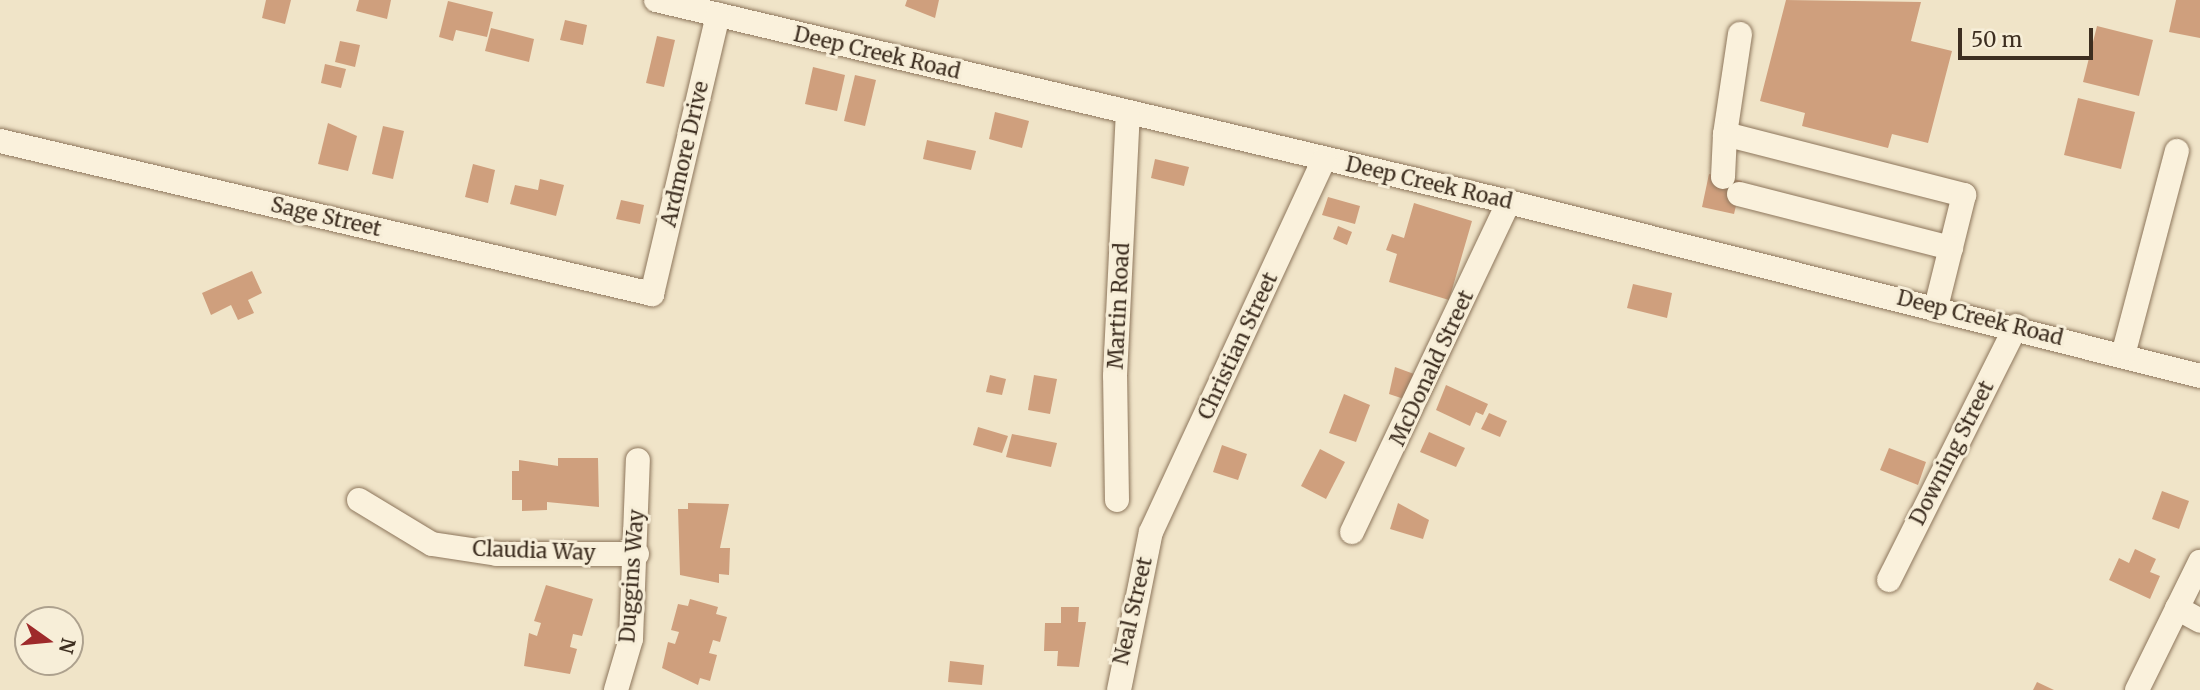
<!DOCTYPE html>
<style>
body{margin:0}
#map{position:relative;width:2200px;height:690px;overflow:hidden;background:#f0e4c8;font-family:Merriweather,serif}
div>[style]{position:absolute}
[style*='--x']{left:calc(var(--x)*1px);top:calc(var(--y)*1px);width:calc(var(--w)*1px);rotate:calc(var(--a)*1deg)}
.building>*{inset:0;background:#cf9f7d}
.roads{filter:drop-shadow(0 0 2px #8d765c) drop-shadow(0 0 2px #8d765c)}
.minor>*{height:24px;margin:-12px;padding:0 12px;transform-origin:12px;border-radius:12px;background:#faf1dc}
span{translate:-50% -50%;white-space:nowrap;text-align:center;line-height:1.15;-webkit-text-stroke:6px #f7eed8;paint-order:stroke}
.street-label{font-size:21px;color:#3d2e20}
.north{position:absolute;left:14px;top:606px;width:70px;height:70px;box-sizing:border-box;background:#f7eed8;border:2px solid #ada18e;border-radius:50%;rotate:105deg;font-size:19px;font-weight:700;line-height:28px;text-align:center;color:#3d2e20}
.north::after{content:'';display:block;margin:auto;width:24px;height:32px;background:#9e2a2b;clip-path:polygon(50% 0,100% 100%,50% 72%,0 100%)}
.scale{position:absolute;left:1958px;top:28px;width:135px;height:32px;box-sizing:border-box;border:4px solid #3d2e20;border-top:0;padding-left:9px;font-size:21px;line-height:24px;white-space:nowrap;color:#3d2e20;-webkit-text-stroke:5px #f7eed8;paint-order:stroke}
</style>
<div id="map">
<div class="building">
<div style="clip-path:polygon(266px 0,291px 0,285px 24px,262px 18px)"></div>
<div style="clip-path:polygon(359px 0,391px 0,387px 19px,356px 11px)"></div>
<div style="clip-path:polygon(907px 0,939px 0,935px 18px,905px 6px)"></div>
<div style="clip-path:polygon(1786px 0,1921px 2px,1911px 41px,1952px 51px,1928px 143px,1892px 134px,1888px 148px,1802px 126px,1805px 113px,1760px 101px)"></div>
<div style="clip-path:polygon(2176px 0,2200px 0,2200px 38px,2169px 32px)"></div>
<div style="clip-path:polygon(448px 1px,493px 12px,487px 37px,456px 30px,453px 41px,439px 37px)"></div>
<div style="clip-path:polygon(565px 20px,587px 25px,583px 45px,560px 40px)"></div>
<div style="clip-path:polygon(2097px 26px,2153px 40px,2139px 96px,2083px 82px)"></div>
<div style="clip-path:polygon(491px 28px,534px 39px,529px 62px,485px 51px)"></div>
<div style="clip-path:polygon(657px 36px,675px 40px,664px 87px,646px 83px)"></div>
<div style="clip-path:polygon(340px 41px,360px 45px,355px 67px,335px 62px)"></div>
<div style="clip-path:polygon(325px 64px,346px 69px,341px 88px,321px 83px)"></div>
<div style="clip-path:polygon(813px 67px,845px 75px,837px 111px,805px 104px)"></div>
<div style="clip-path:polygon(855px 75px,876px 80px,865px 126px,844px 121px)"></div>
<div style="clip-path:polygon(2078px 98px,2135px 112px,2121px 169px,2064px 155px)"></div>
<div style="clip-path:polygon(995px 112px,1029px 121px,1022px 148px,989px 139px)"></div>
<div style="clip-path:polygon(328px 123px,357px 136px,348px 171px,318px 164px)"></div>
<div style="clip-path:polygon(383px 126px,404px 131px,393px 179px,372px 174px)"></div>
<div style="clip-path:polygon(927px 140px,976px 151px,971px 170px,923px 159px)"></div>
<div style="clip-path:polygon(1155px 159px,1189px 167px,1184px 186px,1151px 178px)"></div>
<div style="clip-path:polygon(473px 164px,495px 170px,488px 203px,465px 197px)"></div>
<div style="clip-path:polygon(1709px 174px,1742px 181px,1734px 214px,1702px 207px)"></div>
<div style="clip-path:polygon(540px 179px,564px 185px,556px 216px,510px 204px,515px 185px,538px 190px)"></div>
<div style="clip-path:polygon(1328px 197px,1360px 206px,1355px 224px,1322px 215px)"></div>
<div style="clip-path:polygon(621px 200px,644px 205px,640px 224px,616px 219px)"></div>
<div style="clip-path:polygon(1414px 203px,1472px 221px,1449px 300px,1389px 282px,1397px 254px,1386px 250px,1392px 234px,1404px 238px)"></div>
<div style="clip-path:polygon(1338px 226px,1352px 232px,1347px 245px,1333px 239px)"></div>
<div style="clip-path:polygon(252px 271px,262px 293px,248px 300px,254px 313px,238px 320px,231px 305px,211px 315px,202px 293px)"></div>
<div style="clip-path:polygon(1633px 284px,1672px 293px,1667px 318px,1627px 308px)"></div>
<div style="clip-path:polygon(1395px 367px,1414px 374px,1404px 399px,1389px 394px)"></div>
<div style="clip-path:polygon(990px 375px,1006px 379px,1002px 395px,986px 392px)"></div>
<div style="clip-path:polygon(1034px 375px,1057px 379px,1050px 414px,1028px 410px)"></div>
<div style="clip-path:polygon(1446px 385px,1488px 404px,1483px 415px,1476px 412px,1470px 426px,1436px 410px)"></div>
<div style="clip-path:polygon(1344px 394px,1370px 405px,1356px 442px,1329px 433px)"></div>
<div style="clip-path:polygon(1489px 413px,1507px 421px,1500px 437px,1481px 429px)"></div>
<div style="clip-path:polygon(978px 427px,1008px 436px,1002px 453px,973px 445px)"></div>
<div style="clip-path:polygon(1429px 432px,1465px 448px,1456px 467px,1420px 452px)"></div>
<div style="clip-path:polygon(1012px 434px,1057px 443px,1051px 467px,1006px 457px)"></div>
<div style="clip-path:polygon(1222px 445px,1247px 454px,1238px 480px,1213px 472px)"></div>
<div style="clip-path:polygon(1889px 448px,1926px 462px,1918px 485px,1880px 470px)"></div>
<div style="clip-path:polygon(1320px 449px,1345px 462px,1326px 499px,1301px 486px)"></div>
<div style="clip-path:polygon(558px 458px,598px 458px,599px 507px,547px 502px,547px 510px,522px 511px,522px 500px,512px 500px,512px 471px,519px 471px,519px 460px,558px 466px)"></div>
<div style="clip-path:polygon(2162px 491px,2189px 501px,2179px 529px,2152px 519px)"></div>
<div style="clip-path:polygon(688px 503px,729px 504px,720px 548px,730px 548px,729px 575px,719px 574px,719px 583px,680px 575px,678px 509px,688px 509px)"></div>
<div style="clip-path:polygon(1398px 503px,1429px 520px,1423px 539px,1390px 529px)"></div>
<div style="clip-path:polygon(2135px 549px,2156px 559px,2150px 572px,2160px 576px,2150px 599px,2109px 580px,2119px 558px,2129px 563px)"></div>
<div style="clip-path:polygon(546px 585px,593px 599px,582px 636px,573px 634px,570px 647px,577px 649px,570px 674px,524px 666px,529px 633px,537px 636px,541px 623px,534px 621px)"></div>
<div style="clip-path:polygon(690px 599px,718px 607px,716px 614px,727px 617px,720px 642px,713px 640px,709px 653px,717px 655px,710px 681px,700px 678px,698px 685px,662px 668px,668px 642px,675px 644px,679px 632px,671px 630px,678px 604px,688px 606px)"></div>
<div style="clip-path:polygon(1061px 607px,1079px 607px,1078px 622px,1086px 622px,1079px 667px,1057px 666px,1058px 651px,1044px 651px,1045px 623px,1061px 623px)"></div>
<div style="clip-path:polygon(950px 661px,984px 665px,982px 685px,948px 682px)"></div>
<div style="clip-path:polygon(2037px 682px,2054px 690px,2033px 690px)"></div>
</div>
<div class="roads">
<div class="minor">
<div style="--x:656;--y:0;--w:877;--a:13.32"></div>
<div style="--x:1509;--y:202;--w:713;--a:14.13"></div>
<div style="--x:1740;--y:34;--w:101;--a:98.5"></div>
<div style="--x:1725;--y:134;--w:247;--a:14.3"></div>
<div style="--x:1964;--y:195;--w:115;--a:104"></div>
<div style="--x:0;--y:141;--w:670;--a:13.21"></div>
<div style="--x:652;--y:294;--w:287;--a:-76.7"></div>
<div style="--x:1723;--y:177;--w:43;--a:-87.3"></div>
<div style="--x:1739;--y:194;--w:219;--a:14.3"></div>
<div style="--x:2123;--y:355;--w:211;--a:-75.2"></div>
<div style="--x:359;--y:500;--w:85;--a:31.1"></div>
<div style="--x:432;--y:544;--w:66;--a:8.7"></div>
<div style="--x:497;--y:554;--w:140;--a:0"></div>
<div style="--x:1117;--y:500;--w:124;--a:-90.9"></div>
<div style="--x:1115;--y:376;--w:264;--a:-87.2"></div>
<div style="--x:1352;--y:532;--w:365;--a:-64.6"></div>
<div style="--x:1889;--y:580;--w:284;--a:-63.4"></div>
<div style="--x:2177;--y:608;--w:26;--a:29"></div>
<div style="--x:616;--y:690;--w:53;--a:-73.6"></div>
<div style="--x:631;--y:639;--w:179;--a:-87.8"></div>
<div style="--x:1119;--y:690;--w:161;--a:-78.6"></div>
<div style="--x:1151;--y:532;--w:411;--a:-65.1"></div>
<div style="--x:2137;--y:690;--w:143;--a:-63.8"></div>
</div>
</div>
<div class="street-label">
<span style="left:877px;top:53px;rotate:13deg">Deep Creek Road</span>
<span style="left:685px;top:154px;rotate:-77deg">Ardmore Drive</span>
<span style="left:1429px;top:183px;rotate:13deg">Deep Creek Road</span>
<span style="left:326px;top:217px;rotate:13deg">Sage Street</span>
<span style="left:1119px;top:306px;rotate:-87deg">Martin Road</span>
<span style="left:1980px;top:318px;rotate:14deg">Deep Creek Road</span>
<span style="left:1238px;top:346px;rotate:-65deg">Christian Street</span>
<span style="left:1432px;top:368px;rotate:-65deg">McDonald Street</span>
<span style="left:1952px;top:453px;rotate:-63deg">Downing Street</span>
<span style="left:534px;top:551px;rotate:2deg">Claudia Way</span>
<span style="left:632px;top:576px;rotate:-86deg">Duggins Way</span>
<span style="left:1133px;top:611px;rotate:-77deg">Neal Street</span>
</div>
<div class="north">N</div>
<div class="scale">50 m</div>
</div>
